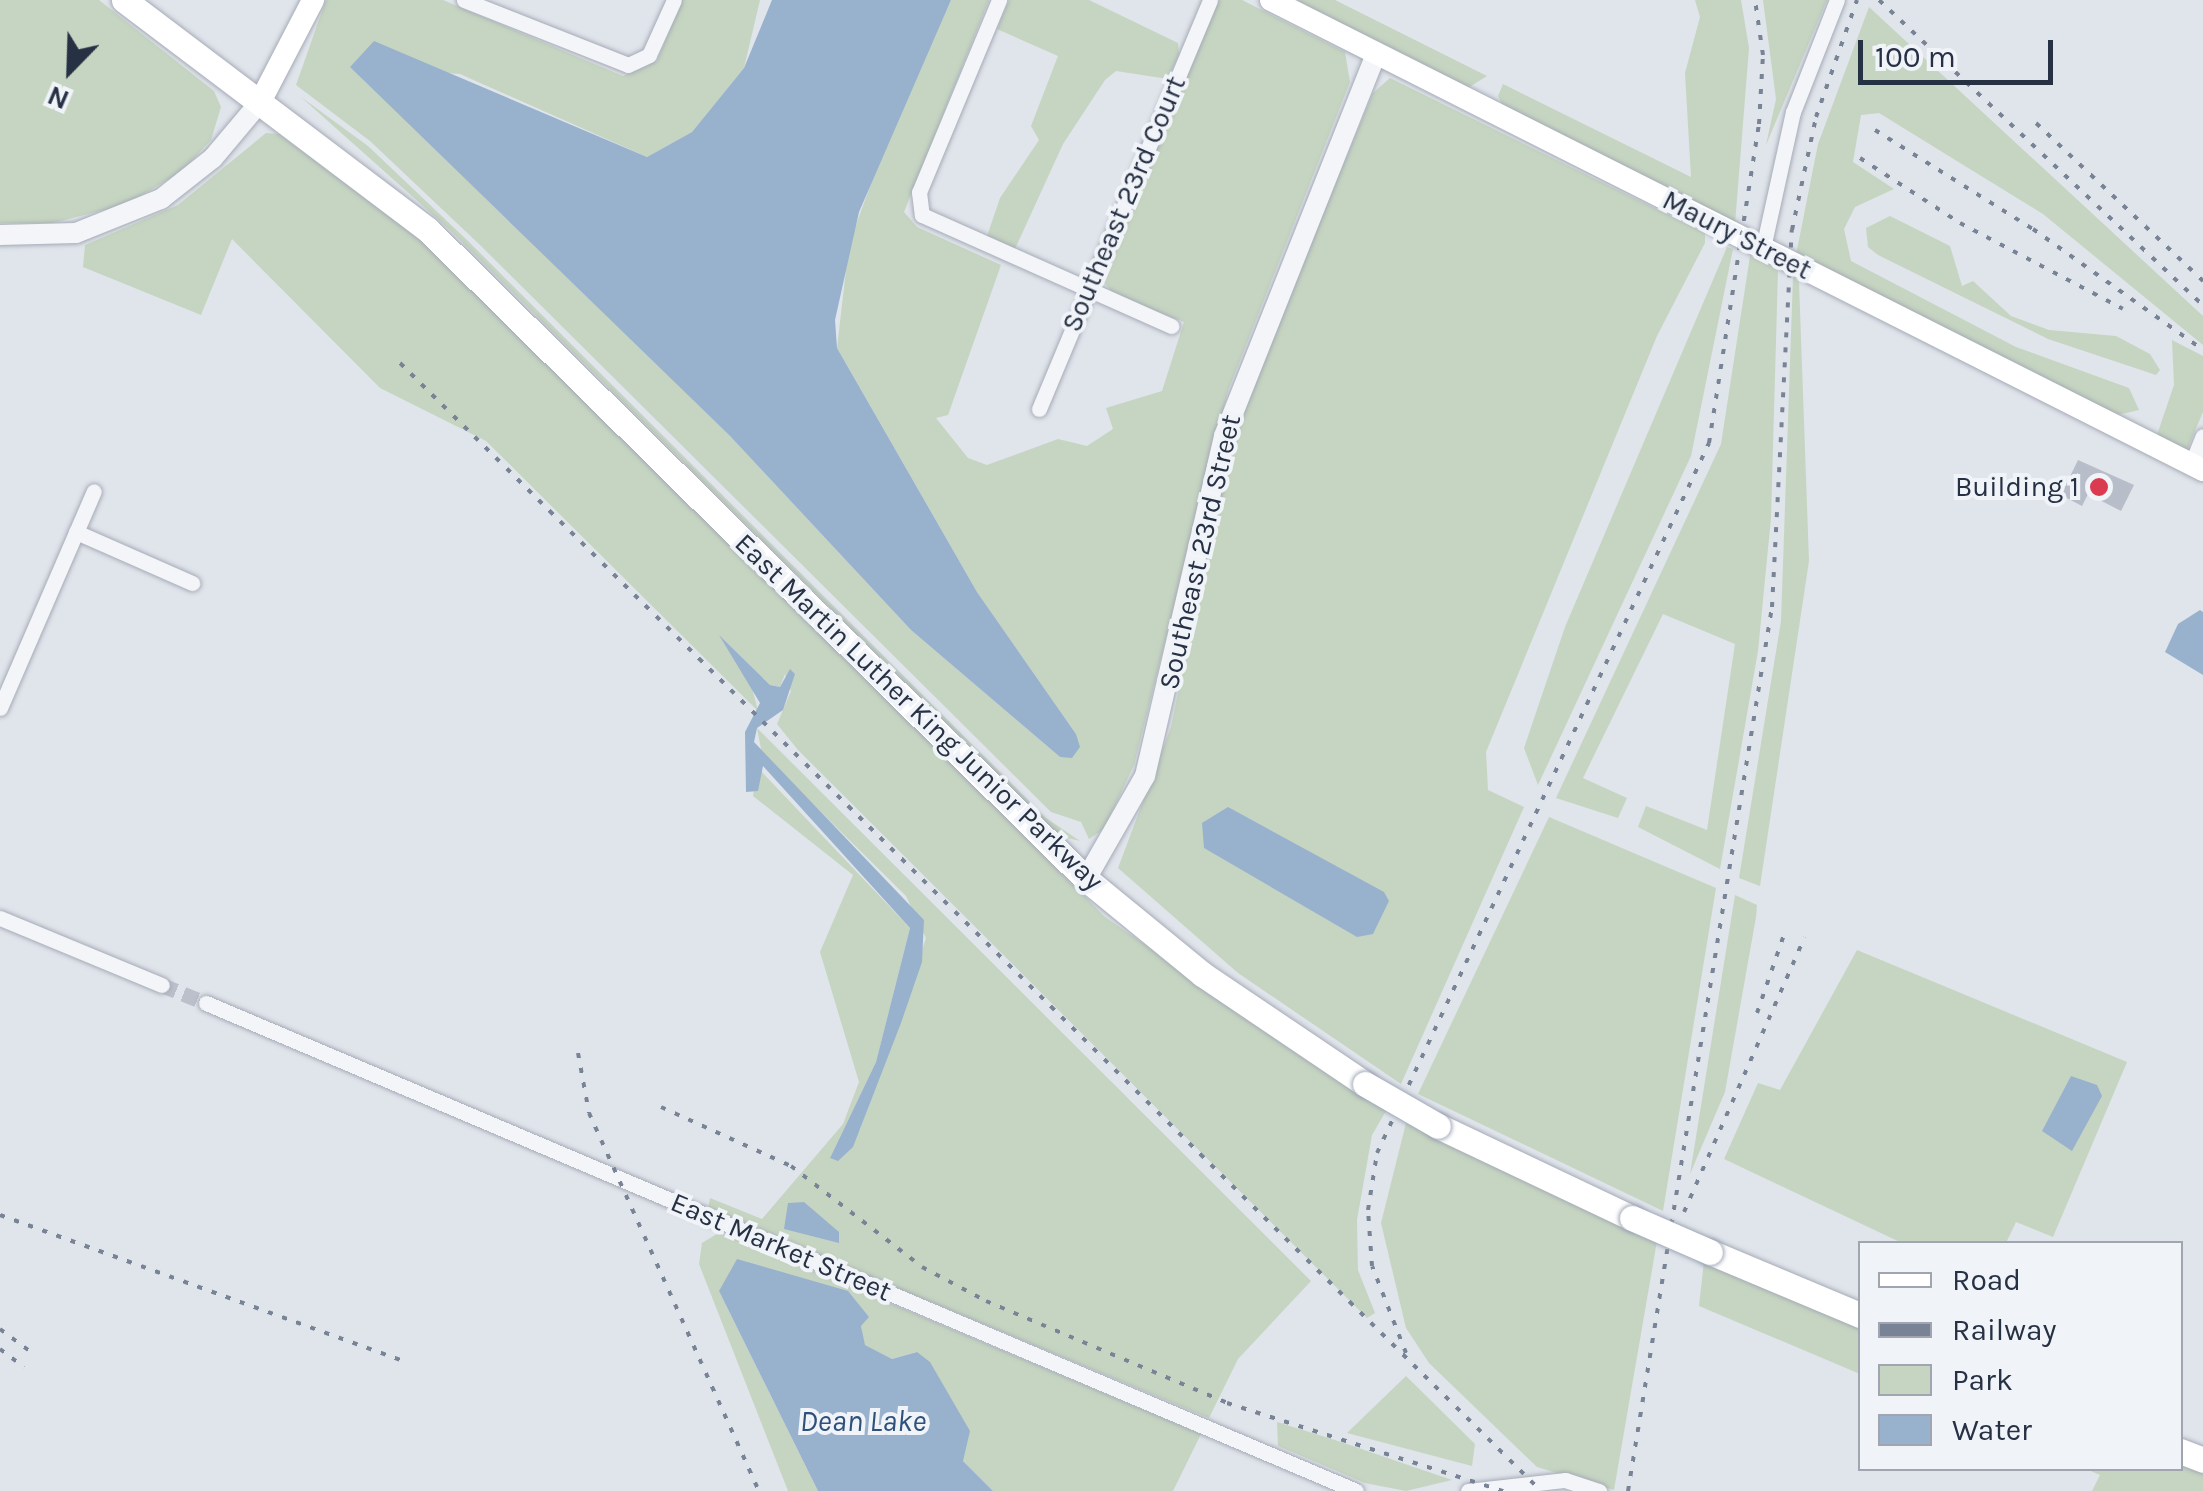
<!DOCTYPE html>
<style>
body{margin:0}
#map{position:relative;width:2203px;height:1491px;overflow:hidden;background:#e0e4eb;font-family:Karla,sans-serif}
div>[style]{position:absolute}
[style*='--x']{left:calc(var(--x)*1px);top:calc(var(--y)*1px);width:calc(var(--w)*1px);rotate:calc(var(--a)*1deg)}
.green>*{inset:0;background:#c6d5c1}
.water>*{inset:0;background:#98b2ce}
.building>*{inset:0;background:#b7bdc9}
.minor-tunnel>*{height:15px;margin-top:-7.5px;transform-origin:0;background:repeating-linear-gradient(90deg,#bbc0ca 0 15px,transparent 0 23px)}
.roads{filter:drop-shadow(0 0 2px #a5abb6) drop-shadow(0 0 2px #a5abb6)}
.minor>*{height:15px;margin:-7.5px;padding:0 7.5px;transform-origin:7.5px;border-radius:7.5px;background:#f4f5f8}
.tertiary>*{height:20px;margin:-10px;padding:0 10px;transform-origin:10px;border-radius:10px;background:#f4f5f8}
.secondary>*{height:22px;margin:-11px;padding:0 11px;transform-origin:11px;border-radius:11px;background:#fff}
.primary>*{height:25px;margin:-12.5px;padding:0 12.5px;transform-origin:12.5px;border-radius:12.5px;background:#fff}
.rail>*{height:4px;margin-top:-2px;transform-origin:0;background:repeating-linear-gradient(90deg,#788396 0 5px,transparent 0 15px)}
.bridges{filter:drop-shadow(0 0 2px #9fa8b7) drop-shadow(0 0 2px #9fa8b7)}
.primary-bridge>*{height:25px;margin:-12.5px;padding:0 12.5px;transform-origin:12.5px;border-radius:12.5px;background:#fff}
.dots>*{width:28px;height:28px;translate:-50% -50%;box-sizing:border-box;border:5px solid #f0f3f8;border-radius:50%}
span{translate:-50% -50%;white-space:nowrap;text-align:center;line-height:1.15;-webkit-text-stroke:8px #f0f3f8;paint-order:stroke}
.street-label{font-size:28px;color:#273144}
.poi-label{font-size:28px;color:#273144}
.right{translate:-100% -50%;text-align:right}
.water-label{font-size:30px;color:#2e507b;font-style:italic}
.legend{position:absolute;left:1858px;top:1241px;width:325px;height:230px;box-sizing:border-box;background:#f0f3f8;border:2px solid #a0a5b0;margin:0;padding:12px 18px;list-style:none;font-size:30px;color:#273144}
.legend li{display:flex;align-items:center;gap:20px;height:50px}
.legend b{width:50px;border:2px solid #a0a5b0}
.north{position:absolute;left:20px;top:20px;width:100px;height:100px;-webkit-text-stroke:8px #f0f3f8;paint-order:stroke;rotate:203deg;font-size:28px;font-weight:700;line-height:40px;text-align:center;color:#273144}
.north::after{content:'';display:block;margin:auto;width:35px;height:45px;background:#273144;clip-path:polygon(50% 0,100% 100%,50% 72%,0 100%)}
.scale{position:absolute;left:1858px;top:40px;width:195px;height:45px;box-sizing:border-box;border:5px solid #273144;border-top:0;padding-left:12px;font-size:30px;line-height:35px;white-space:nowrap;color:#273144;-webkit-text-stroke:8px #f0f3f8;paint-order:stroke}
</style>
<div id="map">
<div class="green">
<div style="clip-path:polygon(0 0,99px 0,214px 91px,221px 107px,211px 140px,182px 171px,127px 204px,53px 223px,0 223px)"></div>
<div style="clip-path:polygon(326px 0,443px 0,623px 76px,657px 61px,682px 0,760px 0,744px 68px,692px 132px,647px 157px,460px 74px,351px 67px,730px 436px,911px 630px,1060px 757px,1076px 734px,977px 592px,837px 348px,849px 244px,889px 134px,951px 0,989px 0,904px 212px,917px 227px,1001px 265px,948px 415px,936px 418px,968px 458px,987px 465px,1058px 439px,1087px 446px,1113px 429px,1106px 408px,1162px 391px,1184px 322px,1116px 296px,1100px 278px,1216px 0,1242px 0,1345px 52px,1350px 82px,1228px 391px,1134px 765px,1104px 829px,1089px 839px,1081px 822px,1051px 812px,479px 244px,370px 141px,296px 85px)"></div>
<div style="clip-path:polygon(1009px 0,1089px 0,1178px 43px,1179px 54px,1168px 79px,1116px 71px,1105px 80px,1063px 144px,1014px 251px,986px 239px,1000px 198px,1039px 140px,1031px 126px,1058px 56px,997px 29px)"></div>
<div style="clip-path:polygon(1291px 0,1335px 0,1487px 76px,1466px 89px)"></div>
<div style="clip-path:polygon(1695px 0,1741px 0,1749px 48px,1735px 224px,1504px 108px,1498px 96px,1503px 84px,1691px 177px,1685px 73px,1700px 17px)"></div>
<div style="clip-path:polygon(1763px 0,1827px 0,1766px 145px,1776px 99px)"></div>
<div style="clip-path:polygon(1869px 7px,2203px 316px,2203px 345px,2043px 214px,1879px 113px,1861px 115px,1853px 162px,1894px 189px,1855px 207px,1844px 229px,1851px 261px,2016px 347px,2129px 388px,2139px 410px,2113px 416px,1796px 255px,1818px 144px)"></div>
<div style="clip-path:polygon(1390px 78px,1705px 233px,1705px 243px,1657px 336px,1486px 752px,1488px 790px,1524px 807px,1401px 1084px,1238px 973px,1118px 868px,1171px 727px,1226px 462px,1252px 385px,1373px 93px)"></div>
<div style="clip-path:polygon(301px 97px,368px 146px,467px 240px,1046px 818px,1080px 841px,1060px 836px,450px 230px)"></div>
<div style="clip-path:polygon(266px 133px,279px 134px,464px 272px,1105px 917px,1386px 1111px,1372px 1135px,1357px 1220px,1358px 1270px,1375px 1313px,1367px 1318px,798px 750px,777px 724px,791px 691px,785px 674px,780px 687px,770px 685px,722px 638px,748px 672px,758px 711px,486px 441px,380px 388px,232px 239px,201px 315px,83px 267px,85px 245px,178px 205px)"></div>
<div style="clip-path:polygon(1890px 216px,1950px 246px,1962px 286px,1973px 281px,2011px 316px,2049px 330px,2116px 336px,2150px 354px,2160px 370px,2156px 375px,2048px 339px,1878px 255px,1868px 247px,1866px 228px)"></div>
<div style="clip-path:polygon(1727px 247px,1733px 249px,1691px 456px,1538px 785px,1524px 748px,1565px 627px)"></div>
<div style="clip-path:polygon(1750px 256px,1778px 270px,1771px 518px,1758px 651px,1720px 869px,1638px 827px,1646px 806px,1707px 830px,1735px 644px,1663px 614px,1583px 778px,1627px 798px,1618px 818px,1556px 798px,1721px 444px)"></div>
<div style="clip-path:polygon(1793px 277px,1799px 282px,1809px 561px,1760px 886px,1739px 878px,1781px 621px)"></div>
<div style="clip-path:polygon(2172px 340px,2203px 356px,2203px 412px,2187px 450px,2157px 435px,2174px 385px)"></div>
<div style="clip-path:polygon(757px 728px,1311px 1281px,1238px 1359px,1209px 1418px,708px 1209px,710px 1198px,762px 1219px,843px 1124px,859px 1082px,820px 952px,853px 875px,753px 796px,757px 767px,910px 928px,876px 1062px,830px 1158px,860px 1129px,926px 938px,906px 896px,762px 754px)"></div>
<div style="clip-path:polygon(1549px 817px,1716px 888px,1663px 1211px,1418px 1094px)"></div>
<div style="clip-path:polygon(1735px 895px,1757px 905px,1756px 917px,1725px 1092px,1690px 1174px)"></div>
<div style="clip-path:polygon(1857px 950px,2127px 1062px,2053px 1237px,2016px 1222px,2006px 1243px,1902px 1243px,1724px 1159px,1758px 1083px,1780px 1090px)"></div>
<div style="clip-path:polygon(1406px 1123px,1657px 1241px,1614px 1490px,1537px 1467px,1429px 1363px,1406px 1328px,1381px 1223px)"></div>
<div style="clip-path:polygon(720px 1232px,1201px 1434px,1173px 1491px,993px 1491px,963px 1461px,916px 1352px,892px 1359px,864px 1345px,861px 1326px,719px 1291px,818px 1491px,788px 1491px,699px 1264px,702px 1243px)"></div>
<div style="clip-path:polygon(1704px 1261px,1860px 1327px,1860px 1374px,1699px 1306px)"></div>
<div style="clip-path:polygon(1406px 1376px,1475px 1444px,1472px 1466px,1347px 1433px)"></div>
<div style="clip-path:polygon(1277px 1422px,1338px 1441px,1452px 1480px,1406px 1491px,1365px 1483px,1278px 1446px)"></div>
<div style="clip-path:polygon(2181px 1461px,2203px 1471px,2203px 1491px,2092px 1491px,2100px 1475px,2086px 1469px,2180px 1468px)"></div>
</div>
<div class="water">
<div style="clip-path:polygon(772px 0,951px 0,859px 212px,835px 320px,837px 348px,977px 592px,1076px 734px,1080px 747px,1072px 758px,1060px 757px,911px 630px,730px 436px,350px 67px,374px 41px,647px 157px,692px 132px,744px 68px)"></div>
<div style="clip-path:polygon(2200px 610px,2203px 612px,2203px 675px,2165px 652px,2178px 624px)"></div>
<div style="clip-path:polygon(719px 635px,770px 685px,780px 687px,790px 669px,795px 674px,783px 710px,757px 728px,754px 742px,924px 920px,922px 962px,901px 1023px,853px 1147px,838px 1161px,830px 1158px,876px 1062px,910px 928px,763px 766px,758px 791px,746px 792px,745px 732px,760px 703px)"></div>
<div style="clip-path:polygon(1228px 807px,1384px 892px,1389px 901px,1373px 934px,1357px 937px,1204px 848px,1202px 823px)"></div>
<div style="clip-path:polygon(2071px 1076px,2097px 1085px,2102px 1096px,2072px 1151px,2042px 1131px)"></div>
<div style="clip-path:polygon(804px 1202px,839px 1232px,839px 1243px,784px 1229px,788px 1203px)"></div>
<div style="clip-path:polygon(737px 1259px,848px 1291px,869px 1317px,861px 1326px,865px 1345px,892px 1359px,917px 1352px,930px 1362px,970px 1431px,963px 1461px,993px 1491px,818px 1491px,719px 1291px)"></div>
</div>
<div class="building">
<div style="clip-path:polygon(2078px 460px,2134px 485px,2121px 511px,2088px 494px,2082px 506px,2061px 495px)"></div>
</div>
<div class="minor-tunnel">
<div style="--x:162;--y:985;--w:48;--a:22.2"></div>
</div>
<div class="roads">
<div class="minor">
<div style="--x:464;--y:0;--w:176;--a:21.6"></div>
<div style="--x:628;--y:65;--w:23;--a:-25"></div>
<div style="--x:649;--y:55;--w:60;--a:-65.6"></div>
<div style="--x:999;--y:0;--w:208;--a:112.6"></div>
<div style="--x:919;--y:192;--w:23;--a:83"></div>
<div style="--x:922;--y:215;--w:273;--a:24"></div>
<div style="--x:1763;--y:248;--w:139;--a:-77.6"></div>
<div style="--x:1793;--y:112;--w:120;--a:-68.6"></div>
<div style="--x:1039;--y:409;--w:443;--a:-67.3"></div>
<div style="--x:2191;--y:465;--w:31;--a:-68"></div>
<div style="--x:76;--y:532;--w:127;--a:23.7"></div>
<div style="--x:0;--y:708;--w:236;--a:-66.6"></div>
<div style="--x:0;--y:918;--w:175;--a:22.5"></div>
<div style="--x:206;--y:1003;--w:1249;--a:22.99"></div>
<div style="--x:1468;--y:1491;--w:98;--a:-6.5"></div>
<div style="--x:1565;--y:1480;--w:36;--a:18"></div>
</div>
<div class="tertiary">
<div style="--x:0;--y:235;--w:76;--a:-1.5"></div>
<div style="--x:76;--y:233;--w:92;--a:-21.8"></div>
<div style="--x:161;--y:199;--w:66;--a:-38.3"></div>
<div style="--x:213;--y:158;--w:73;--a:-50"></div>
<div style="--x:1086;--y:879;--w:119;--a:-60.2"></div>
<div style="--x:1145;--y:776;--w:349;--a:-76.9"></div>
<div style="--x:1224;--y:436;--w:411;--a:-68.3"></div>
</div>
<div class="secondary">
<div style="--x:1271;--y:0;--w:1044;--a:26.76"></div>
<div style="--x:260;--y:102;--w:115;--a:-62.5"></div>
</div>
<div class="primary">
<div style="--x:124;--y:0;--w:381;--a:37.1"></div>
<div style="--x:428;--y:230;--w:924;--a:44.61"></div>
<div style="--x:1086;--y:879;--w:150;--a:39.3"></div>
<div style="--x:1202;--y:974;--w:197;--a:34"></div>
<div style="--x:1438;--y:1126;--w:215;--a:25.4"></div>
<div style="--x:1710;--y:1252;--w:163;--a:22.8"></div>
<div style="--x:2180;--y:1451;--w:25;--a:21"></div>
</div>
</div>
<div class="rail">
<div style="--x:1879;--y:0;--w:445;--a:43.3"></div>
<div style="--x:2036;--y:123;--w:230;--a:43.4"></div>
<div style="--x:1875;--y:130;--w:186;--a:32.1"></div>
<div style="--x:2033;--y:229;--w:209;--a:35.4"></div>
<div style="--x:1860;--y:158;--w:119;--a:33"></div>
<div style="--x:1960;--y:223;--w:184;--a:27.8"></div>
<div style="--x:400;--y:363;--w:1604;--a:44.67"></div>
<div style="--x:1757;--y:1013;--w:89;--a:-71"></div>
<div style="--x:578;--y:1053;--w:61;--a:79.6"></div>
<div style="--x:589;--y:1113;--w:414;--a:65.8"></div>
<div style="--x:661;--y:1107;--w:143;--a:24.4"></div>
<div style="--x:791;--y:1166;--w:165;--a:37.6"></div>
<div style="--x:922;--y:1267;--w:72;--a:28"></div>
<div style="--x:986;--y:1301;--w:262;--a:22.9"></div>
<div style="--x:1227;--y:1403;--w:290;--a:17.7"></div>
<div style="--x:1684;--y:1212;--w:300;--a:-66.3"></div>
<div style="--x:0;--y:1215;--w:433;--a:19.9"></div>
<div style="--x:0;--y:1329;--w:44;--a:36.6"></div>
<div style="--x:0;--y:1349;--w:30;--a:37"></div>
<div style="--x:1406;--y:1353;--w:93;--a:-111.3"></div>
<div style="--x:1372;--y:1266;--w:56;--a:-94.1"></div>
<div style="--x:1368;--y:1210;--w:58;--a:-81"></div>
<div style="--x:1377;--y:1153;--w:784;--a:-64.94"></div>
<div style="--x:1709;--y:443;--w:323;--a:-81.1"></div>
<div style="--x:1759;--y:124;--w:69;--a:-86.7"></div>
<div style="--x:1763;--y:55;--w:56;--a:-98.3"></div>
<div style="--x:1628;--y:1491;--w:896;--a:-80.75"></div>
<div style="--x:1772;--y:607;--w:378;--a:-87"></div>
<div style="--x:1792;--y:230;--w:116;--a:-78"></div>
<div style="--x:1816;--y:117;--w:124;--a:-70.7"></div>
</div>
<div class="bridges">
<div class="primary-bridge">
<div style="--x:1365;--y:1084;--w:84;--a:29.9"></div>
<div style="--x:1632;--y:1218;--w:85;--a:23.6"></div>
</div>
</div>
<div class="dots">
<div style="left:2099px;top:487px;background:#da3b51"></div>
</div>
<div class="street-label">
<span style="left:1124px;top:204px;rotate:-67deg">Southeast 23rd Court</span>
<span style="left:1737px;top:235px;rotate:27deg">Maury Street</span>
<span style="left:1200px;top:552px;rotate:-77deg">Southeast 23rd Street</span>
<span style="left:919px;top:712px;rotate:44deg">East Martin Luther King Junior Parkway</span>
<span style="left:781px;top:1247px;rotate:23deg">East Market Street</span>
</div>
<div class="poi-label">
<span class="right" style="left:2079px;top:487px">Building 1</span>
</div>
<div class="water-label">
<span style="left:863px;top:1421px">Dean Lake</span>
</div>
<ul class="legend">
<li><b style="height:12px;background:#fff"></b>Road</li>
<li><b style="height:12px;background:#788396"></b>Railway</li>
<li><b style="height:28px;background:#c6d5c1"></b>Park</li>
<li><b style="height:28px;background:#98b2ce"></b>Water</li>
</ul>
<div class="north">N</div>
<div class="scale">100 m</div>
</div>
